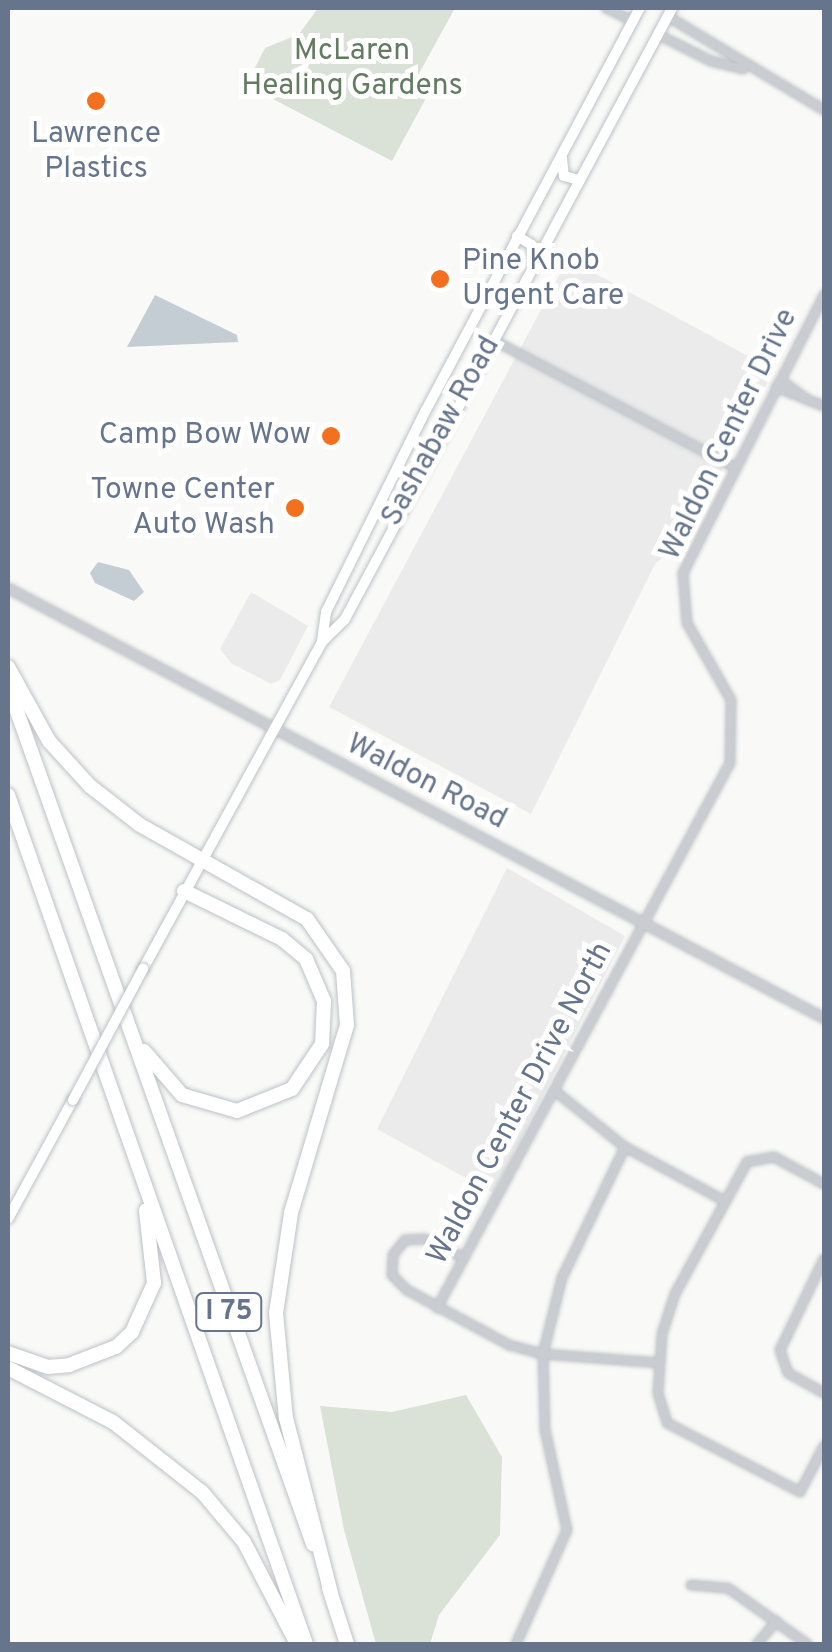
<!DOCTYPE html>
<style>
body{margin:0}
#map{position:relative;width:832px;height:1652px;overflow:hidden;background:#f9faf7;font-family:Overpass,sans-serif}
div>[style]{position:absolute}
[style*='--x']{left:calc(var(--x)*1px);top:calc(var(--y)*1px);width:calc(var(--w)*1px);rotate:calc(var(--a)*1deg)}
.built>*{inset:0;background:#eaebea}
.green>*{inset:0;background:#dae2d8}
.water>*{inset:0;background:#c4cdd4}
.roads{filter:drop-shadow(0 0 2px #bdc1c7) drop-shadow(0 0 2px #bdc1c7)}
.minor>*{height:8px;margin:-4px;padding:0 4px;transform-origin:4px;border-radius:4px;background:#c9ccd1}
.tertiary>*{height:9px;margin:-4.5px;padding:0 4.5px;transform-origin:4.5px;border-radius:4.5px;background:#c9ccd1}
.secondary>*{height:10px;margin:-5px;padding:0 5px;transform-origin:5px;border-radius:5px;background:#fff}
.motorway>*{height:14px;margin:-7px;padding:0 7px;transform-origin:7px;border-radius:7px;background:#fff}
.bridges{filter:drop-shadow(0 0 2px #bdc1c7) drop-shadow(0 0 2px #bdc1c7)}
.secondary-bridge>*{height:10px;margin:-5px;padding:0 5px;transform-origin:5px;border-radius:5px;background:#fff}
.dots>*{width:28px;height:28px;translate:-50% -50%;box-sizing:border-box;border:5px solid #fff;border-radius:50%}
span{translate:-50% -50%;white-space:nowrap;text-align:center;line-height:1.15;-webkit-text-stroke:10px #fff;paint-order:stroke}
.shield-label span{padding:2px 8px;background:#fff;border:2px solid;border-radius:8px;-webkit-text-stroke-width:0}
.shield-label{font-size:28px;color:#66758b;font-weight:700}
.park-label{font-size:30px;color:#637b61}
.poi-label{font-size:30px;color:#66758b}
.left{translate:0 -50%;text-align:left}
.right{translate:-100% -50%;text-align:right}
.street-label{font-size:30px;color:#66758b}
.frame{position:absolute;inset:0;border:10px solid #66758b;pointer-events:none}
</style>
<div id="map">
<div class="built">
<div style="clip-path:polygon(568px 259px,774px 370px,688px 535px,655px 564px,531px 814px,329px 707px)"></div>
<div style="clip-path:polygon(251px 592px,308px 626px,280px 680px,271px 684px,231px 663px,220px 649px)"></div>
<div style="clip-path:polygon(507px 868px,625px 936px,493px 1193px,377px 1129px)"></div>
</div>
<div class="green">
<div style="clip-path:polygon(318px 8px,455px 8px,416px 79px,432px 87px,392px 161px,246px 85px,265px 48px,299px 34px)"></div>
<div style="clip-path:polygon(466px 1395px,502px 1457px,500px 1535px,439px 1615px,430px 1644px,376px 1644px,344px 1530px,320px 1406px,392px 1412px)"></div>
</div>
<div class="water">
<div style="clip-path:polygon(155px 295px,237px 335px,238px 342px,127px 347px)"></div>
<div style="clip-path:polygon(98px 562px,129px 570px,144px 592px,134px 601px,95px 583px,90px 573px)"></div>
</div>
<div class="roads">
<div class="minor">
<div style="--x:606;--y:8;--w:30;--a:26"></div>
<div style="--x:667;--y:16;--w:183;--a:30.9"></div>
<div style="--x:657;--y:34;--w:60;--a:26.6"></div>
<div style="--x:711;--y:61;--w:33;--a:14"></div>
<div style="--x:493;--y:340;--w:272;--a:27.8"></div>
<div style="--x:776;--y:387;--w:35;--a:22"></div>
<div style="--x:808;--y:400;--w:34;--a:-144"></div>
<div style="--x:808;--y:400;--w:17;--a:21"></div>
<div style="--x:555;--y:1091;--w:90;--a:38.7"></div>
<div style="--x:625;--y:1147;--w:114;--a:28.4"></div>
<div style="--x:824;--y:1184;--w:57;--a:-151.6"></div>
<div style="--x:774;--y:1157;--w:27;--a:170"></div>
<div style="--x:747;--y:1162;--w:150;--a:118.6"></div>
<div style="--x:675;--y:1294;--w:42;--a:108"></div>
<div style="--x:662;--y:1334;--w:59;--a:93.9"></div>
<div style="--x:658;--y:1393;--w:31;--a:73"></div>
<div style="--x:667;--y:1423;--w:150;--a:27.4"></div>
<div style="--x:800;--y:1492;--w:52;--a:-62.4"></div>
<div style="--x:464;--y:1258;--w:43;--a:-154"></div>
<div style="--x:425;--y:1239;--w:20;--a:177"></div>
<div style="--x:405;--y:1240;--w:19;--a:129"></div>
<div style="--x:393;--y:1255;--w:20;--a:93"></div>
<div style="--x:392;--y:1275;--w:21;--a:45"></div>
<div style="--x:407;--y:1290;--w:116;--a:28.3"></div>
<div style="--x:509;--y:1345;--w:35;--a:15"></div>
<div style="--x:543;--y:1354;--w:117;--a:4.4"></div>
<div style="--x:824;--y:1259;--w:101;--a:115.8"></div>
<div style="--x:780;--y:1350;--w:24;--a:71"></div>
<div style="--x:788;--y:1373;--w:41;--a:29.1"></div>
<div style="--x:437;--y:1308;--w:619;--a:-61.74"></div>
<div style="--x:730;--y:763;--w:63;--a:-89.1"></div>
<div style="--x:731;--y:700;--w:89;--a:-119.7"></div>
<div style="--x:687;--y:623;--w:50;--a:-94.6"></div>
<div style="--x:683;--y:573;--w:312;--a:-63.1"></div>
<div style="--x:691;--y:1585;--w:37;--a:5"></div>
<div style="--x:728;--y:1588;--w:97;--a:35.3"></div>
<div style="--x:516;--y:1644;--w:125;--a:-65.9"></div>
<div style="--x:567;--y:1530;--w:102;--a:-102.4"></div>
<div style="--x:545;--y:1430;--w:76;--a:-91.5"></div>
<div style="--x:543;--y:1354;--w:78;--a:-76"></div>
<div style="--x:562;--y:1278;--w:145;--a:-64.3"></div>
<div style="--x:757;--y:1644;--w:30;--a:-50"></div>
</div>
<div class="tertiary">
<div style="--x:8;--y:588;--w:922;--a:27.79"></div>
</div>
<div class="secondary">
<div style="--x:562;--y:158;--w:18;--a:84"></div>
<div style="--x:564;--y:176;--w:16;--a:15"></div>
<div style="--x:517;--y:236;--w:17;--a:31"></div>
<div style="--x:532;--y:245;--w:17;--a:83"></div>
<div style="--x:322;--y:641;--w:29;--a:-82"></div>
<div style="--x:326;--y:612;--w:225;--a:-63.7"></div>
<div style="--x:426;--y:410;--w:455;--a:-62"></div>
<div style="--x:143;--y:969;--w:373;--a:-61.3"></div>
<div style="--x:322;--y:642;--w:33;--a:-45"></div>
<div style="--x:345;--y:619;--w:693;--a:-61.84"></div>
<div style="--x:8;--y:1219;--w:136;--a:-61.4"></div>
</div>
<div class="motorway">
<div style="--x:8;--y:667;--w:85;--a:61"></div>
<div style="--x:49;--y:741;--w:61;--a:47.7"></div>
<div style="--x:90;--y:786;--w:63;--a:38"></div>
<div style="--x:140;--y:825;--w:192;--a:29.4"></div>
<div style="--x:307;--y:919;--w:63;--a:55.3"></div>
<div style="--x:343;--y:971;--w:54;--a:85.8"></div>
<div style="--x:347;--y:1025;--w:196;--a:106.6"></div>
<div style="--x:291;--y:1213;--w:101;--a:98.5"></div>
<div style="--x:276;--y:1313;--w:105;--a:84.6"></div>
<div style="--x:286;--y:1418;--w:181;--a:75.6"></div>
<div style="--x:8;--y:686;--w:911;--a:70.43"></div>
<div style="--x:8;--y:795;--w:900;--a:70.66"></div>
<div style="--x:144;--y:1051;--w:58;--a:49.2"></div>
<div style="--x:182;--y:1095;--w:57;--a:16.2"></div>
<div style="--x:237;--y:1111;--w:59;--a:-21.8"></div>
<div style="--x:292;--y:1089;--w:54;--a:-56.3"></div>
<div style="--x:322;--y:1044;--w:43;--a:-87.3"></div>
<div style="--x:324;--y:1001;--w:46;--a:-113.2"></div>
<div style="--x:306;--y:959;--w:31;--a:-140"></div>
<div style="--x:282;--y:939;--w:109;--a:-153.9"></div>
<div style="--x:8;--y:1353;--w:42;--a:19.3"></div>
<div style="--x:48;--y:1367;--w:21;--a:-5"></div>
<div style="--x:69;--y:1365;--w:50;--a:-21"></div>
<div style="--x:116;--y:1347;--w:22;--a:-43"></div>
<div style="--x:132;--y:1332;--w:54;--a:-65.8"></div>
<div style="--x:154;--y:1283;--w:73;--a:-96.3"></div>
<div style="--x:8;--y:1368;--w:118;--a:27.2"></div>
<div style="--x:113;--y:1422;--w:113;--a:38.2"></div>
<div style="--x:202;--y:1492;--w:65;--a:50"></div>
<div style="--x:244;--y:1542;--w:115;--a:62.5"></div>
<div style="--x:329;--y:1588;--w:59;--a:72.2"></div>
</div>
</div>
<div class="bridges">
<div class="secondary-bridge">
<div style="--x:73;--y:1100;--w:149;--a:-61.9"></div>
</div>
</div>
<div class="dots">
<div style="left:96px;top:101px;background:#f3701e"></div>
<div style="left:440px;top:279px;background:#f3701e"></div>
<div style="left:331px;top:436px;background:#f3701e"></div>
<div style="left:295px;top:508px;background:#f3701e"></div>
</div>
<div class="shield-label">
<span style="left:229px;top:1312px">I 75</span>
</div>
<div class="park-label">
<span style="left:352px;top:69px">McLaren<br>Healing Gardens</span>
</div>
<div class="poi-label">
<span style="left:96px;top:152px">Lawrence<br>Plastics</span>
<span class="left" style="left:462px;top:279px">Pine Knob<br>Urgent Care</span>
<span class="right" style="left:311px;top:436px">Camp Bow Wow</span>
<span class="right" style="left:275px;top:508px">Towne Center<br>Auto Wash</span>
</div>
<div class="street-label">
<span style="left:442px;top:432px;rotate:-61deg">Sashabaw Road</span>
<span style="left:730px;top:435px;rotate:-64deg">Waldon Center Drive</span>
<span style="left:426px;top:783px;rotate:27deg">Waldon Road</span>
<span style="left:521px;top:1104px;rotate:-62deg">Waldon Center Drive North</span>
</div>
<div class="frame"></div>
</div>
